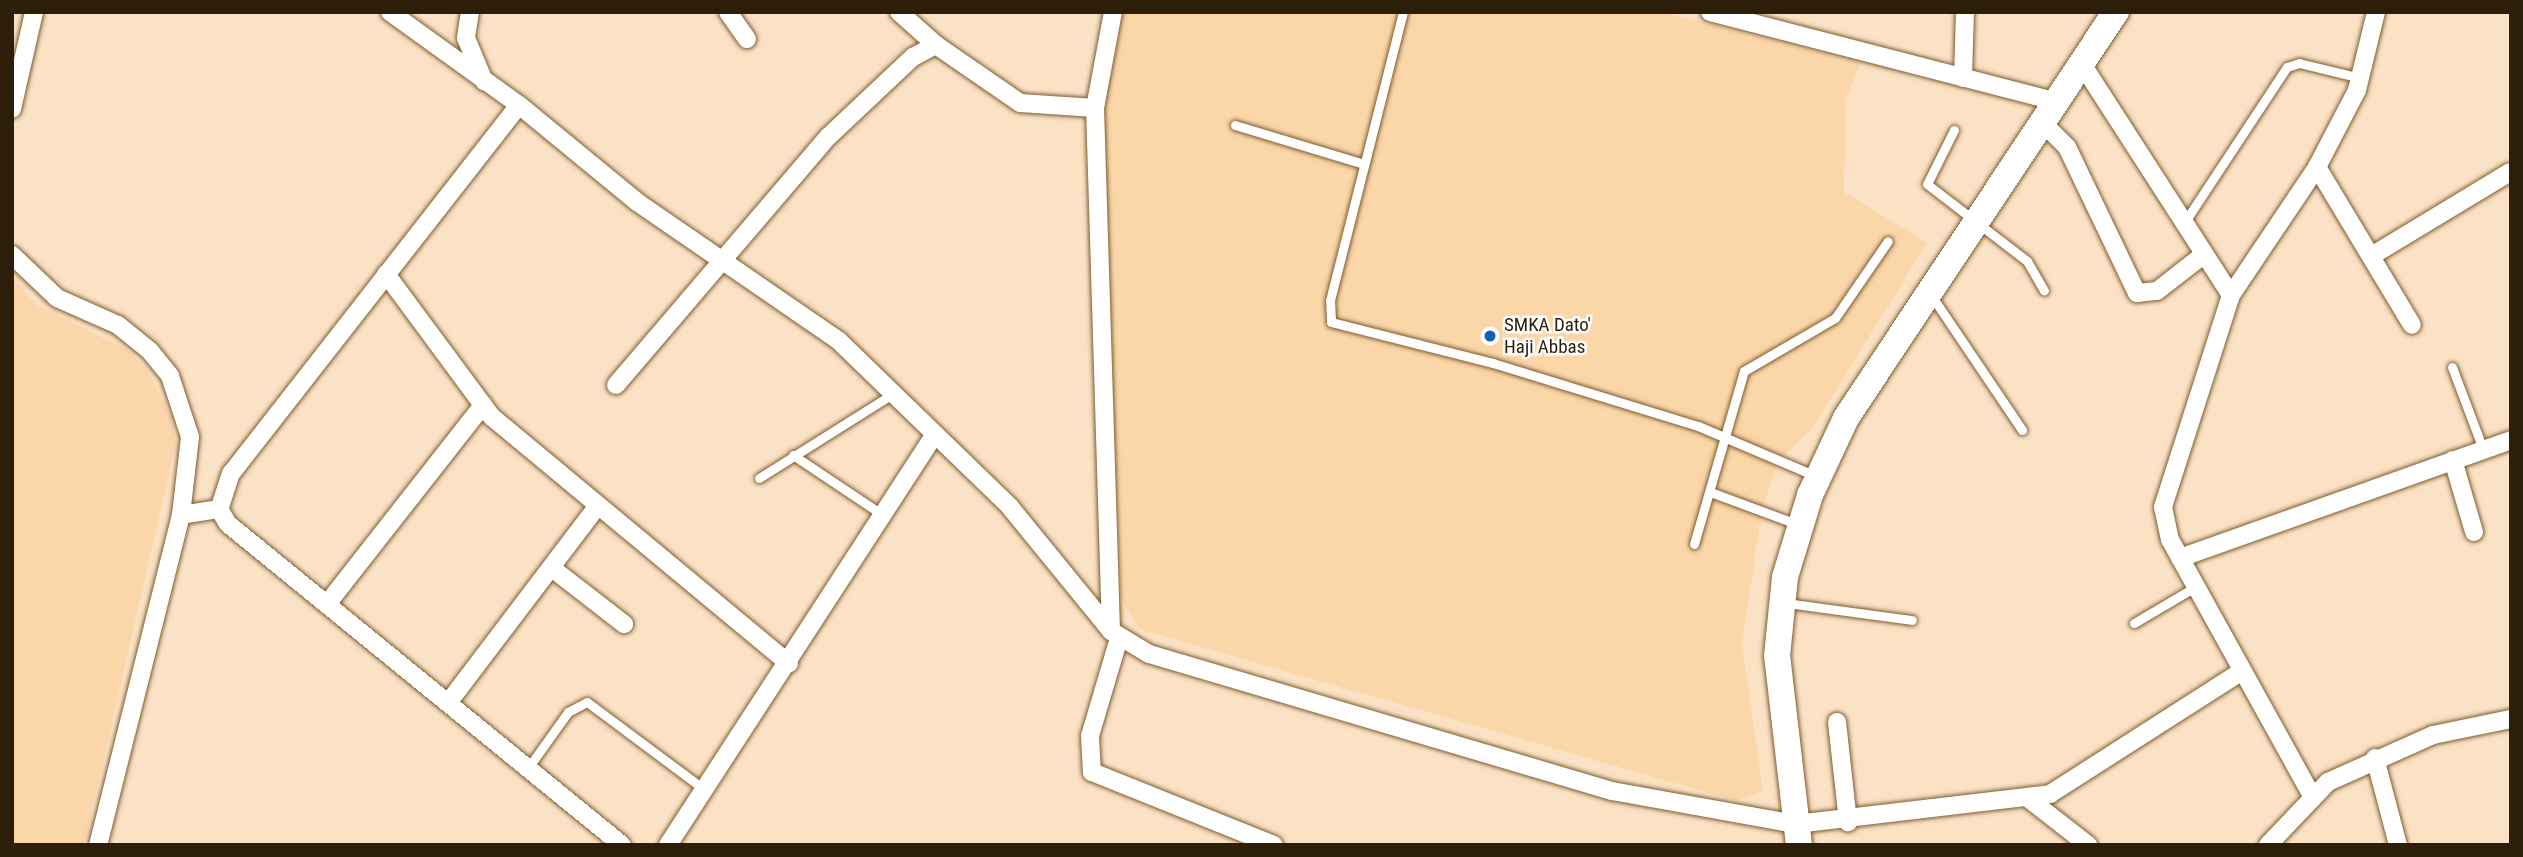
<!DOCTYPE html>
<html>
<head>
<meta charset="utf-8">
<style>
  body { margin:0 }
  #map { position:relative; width:2523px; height:857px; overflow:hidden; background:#fbe2c5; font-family:"Roboto Condensed",sans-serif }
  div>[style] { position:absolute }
  .built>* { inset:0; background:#fbd6a9 }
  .roads { filter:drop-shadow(0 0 2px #7f5b2c) drop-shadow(0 0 2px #7f5b2c) }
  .lane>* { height:9px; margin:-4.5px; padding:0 4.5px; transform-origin:4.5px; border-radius:4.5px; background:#fff }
  .street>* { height:18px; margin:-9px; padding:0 9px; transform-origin:9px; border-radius:9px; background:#fff }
  .secondary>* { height:26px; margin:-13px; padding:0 13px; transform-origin:13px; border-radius:13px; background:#fff }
  .dots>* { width:19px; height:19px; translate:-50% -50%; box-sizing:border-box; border:4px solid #fff; border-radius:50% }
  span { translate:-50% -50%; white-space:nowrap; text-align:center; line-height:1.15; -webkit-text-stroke:5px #fff; paint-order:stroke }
  .poi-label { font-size:19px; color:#2d1e0a }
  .left { translate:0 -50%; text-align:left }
  .frame { position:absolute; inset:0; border:14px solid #2d1e0a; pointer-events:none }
</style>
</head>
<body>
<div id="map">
  <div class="built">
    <i style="clip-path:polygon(1122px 12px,1662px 12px,1860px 63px,1846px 100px,1844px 192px,1927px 243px,1812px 429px,1778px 461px,1762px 510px,1742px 644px,1763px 791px,1737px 801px,1139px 629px,1121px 598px,1101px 95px)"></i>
    <i style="clip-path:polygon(12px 278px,37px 305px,126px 349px,147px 370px,171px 416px,176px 443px,84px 845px,12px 845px)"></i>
  </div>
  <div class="roads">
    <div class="lane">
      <i style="left:1403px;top:12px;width:297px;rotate:104.2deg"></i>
      <i style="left:1330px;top:300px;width:22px;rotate:87deg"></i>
      <i style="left:1331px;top:322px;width:167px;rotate:14.2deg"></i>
      <i style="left:1493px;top:363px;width:214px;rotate:17.1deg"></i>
      <i style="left:1698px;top:426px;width:128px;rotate:23deg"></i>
      <i style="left:1235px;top:125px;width:135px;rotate:16.8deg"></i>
      <i style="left:1954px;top:130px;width:60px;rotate:116.6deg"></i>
      <i style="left:1927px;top:184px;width:126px;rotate:37.6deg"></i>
      <i style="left:2027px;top:261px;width:34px;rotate:60deg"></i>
      <i style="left:2184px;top:223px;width:187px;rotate:-56.6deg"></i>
      <i style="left:2287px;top:67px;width:13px;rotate:-18deg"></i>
      <i style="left:2299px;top:63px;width:64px;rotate:13.6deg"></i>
      <i style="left:1931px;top:295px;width:163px;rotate:56deg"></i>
      <i style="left:2452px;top:367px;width:88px;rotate:69.3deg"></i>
      <i style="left:793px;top:455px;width:108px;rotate:33.7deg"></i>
      <i style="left:759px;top:478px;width:160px;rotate:-32.2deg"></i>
      <i style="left:1713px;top:493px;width:90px;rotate:20.3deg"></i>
      <i style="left:1694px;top:544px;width:180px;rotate:-73.9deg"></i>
      <i style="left:1744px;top:371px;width:105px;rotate:-30.2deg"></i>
      <i style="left:1835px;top:318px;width:93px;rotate:-55.5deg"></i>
      <i style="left:1786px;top:603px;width:127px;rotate:7.7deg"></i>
      <i style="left:2134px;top:623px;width:71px;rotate:-30.5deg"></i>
      <i style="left:528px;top:768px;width:69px;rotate:-54.5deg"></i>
      <i style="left:568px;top:712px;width:21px;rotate:-28deg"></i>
      <i style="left:587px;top:702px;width:147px;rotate:36.7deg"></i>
    </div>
    <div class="street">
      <i style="left:390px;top:12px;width:159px;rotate:35.8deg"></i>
      <i style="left:519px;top:105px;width:153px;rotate:39.4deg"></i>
      <i style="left:637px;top:202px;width:245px;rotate:34.5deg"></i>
      <i style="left:839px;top:341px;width:238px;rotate:44.1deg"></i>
      <i style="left:1010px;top:507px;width:160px;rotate:50.8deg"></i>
      <i style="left:1111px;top:631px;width:44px;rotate:31.2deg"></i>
      <i style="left:1149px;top:654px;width:483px;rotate:16.5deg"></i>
      <i style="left:1612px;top:791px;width:187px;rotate:10.2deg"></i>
      <i style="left:1796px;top:824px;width:256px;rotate:-6.7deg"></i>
      <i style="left:2050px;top:794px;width:227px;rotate:-32.6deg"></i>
      <i style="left:470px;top:12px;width:26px;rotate:99deg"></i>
      <i style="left:466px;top:38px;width:47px;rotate:67.3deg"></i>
      <i style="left:728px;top:12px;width:33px;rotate:55deg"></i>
      <i style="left:899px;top:12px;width:50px;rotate:41.7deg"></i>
      <i style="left:1710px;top:12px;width:358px;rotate:14.5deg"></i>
      <i style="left:2082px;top:64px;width:275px;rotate:57.2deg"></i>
      <i style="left:1963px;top:78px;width:66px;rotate:-88.3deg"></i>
      <i style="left:519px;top:105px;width:467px;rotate:128deg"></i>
      <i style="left:231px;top:473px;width:38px;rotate:108deg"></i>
      <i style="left:219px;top:509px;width:17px;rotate:59deg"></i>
      <i style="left:228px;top:524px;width:508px;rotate:39.17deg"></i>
      <i style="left:12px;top:109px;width:99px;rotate:-77.2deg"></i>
      <i style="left:2043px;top:123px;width:34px;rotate:45deg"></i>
      <i style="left:2067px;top:147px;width:162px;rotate:64.4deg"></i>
      <i style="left:2137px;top:293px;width:20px;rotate:-6deg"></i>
      <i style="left:2157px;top:291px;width:58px;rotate:-38deg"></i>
      <i style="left:2317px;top:167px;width:184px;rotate:59deg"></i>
      <i style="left:12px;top:255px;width:62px;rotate:43.7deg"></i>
      <i style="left:57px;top:298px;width:67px;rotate:23.9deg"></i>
      <i style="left:118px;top:325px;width:41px;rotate:39.1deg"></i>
      <i style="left:150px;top:351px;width:32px;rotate:51deg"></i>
      <i style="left:170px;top:376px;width:64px;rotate:71.8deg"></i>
      <i style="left:190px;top:437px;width:79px;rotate:96.6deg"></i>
      <i style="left:181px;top:515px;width:340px;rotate:104.1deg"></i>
      <i style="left:2373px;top:255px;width:160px;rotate:-31.2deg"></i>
      <i style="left:386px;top:274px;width:178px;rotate:53.5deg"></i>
      <i style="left:492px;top:417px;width:386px;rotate:39.7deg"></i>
      <i style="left:616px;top:385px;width:326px;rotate:-49.5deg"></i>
      <i style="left:828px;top:137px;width:117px;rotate:-43.3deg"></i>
      <i style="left:913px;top:57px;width:26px;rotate:-28deg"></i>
      <i style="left:936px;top:45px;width:102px;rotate:34.6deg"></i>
      <i style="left:1020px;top:103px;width:75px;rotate:3.8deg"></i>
      <i style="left:2453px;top:460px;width:75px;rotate:73.7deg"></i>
      <i style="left:181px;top:515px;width:38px;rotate:-9deg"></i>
      <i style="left:2180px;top:558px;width:351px;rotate:-19.6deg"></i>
      <i style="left:553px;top:569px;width:90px;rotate:37.8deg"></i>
      <i style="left:327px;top:604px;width:253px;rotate:-51.9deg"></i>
      <i style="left:1111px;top:631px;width:523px;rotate:-91.75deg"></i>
      <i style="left:1095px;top:108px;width:98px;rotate:-79.4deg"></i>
      <i style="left:1119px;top:638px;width:102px;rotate:106.5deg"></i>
      <i style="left:1090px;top:736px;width:36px;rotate:87deg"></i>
      <i style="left:1092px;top:772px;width:196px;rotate:21.9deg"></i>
      <i style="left:448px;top:703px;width:246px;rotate:-52.8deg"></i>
      <i style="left:1837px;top:722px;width:101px;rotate:83.7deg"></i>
      <i style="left:2375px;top:758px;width:90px;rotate:75.2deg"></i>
      <i style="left:2311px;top:794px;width:291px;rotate:-119deg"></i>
      <i style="left:2170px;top:540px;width:34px;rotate:-102deg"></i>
      <i style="left:2163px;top:507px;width:223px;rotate:-72.2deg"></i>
      <i style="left:2231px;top:295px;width:154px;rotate:-56.1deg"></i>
      <i style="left:2317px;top:167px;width:87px;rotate:-62.5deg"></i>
      <i style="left:2357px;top:90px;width:80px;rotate:-76.3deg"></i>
      <i style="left:2029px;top:799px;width:75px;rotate:37.9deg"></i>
      <i style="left:668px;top:845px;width:490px;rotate:-57deg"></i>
      <i style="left:2268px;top:845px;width:87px;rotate:-46.4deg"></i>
      <i style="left:2328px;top:782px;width:115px;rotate:-24.1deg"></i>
      <i style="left:2433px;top:735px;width:80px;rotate:-11.6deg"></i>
    </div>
    <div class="secondary">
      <i style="left:1799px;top:845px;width:190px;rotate:-96.6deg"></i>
      <i style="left:1777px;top:656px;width:79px;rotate:-84.2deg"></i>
      <i style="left:1785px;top:577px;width:86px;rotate:-73deg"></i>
      <i style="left:1810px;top:495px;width:85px;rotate:-64.9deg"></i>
      <i style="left:1846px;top:418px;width:488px;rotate:-56.4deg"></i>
    </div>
  </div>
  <div class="dots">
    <i style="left:1490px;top:336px;background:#0e64b2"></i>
  </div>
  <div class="poi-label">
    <span class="left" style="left:1504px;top:336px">SMKA Dato'<br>Haji Abbas</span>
  </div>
  <div class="frame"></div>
</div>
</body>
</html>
